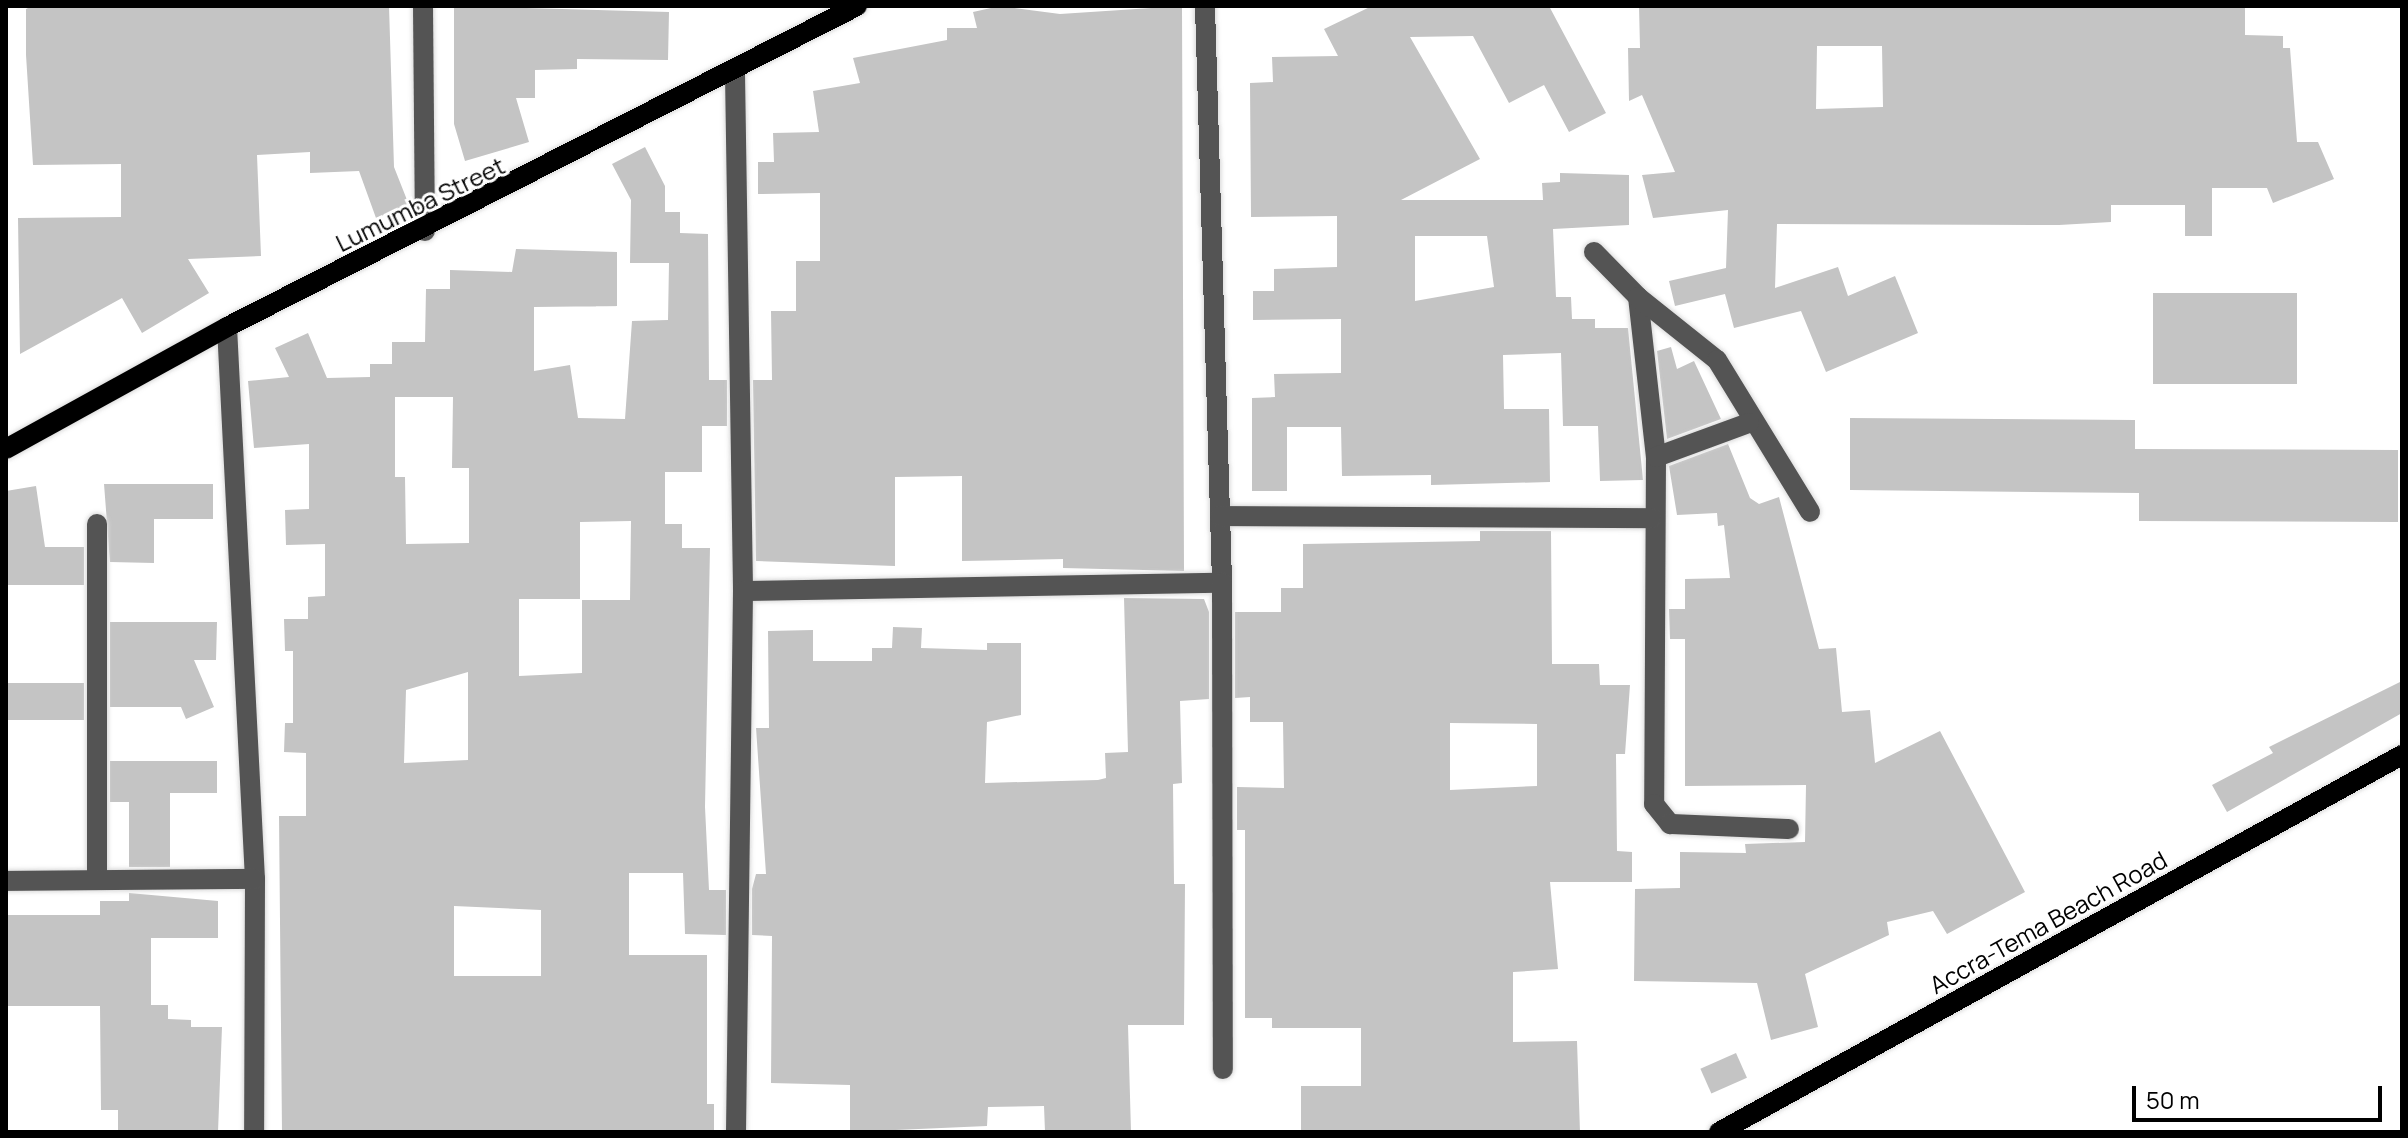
<!DOCTYPE html>
<html>
<head>
<meta charset="utf-8">
<style>
  body { margin:0 }
  #map { position:relative; width:2408px; height:1138px; overflow:hidden; background:#fff; font-family:Manrope,sans-serif }
  div>[style] { position:absolute }
  .building>* { inset:0; background:#c4c4c4; transform-origin:0 0 }
  .roads { filter:drop-shadow(0 0 2px #dbdbdb) drop-shadow(0 0 2px #dbdbdb) }
  .minor>* { height:20px; margin:-10px; padding:0 10px; transform-origin:10px; border-radius:10px; background:#545454 }
  .major>* { height:20px; margin:-10px; padding:0 10px; transform-origin:10px; border-radius:10px; background:#000 }
  span { translate:-50% -50%; white-space:nowrap; text-align:center; line-height:1.15; -webkit-text-stroke:6px #fff; paint-order:stroke }
  .street-label { font-size:24px; color:#000 }
  .frame { position:absolute; inset:0; border:8px solid #000; pointer-events:none }
  .scale { position:absolute; left:2132px; top:1086px; width:250px; height:36px; box-sizing:border-box; border:4px solid #000; border-top:0; padding-left:10px; font-size:24px; line-height:28px; white-space:nowrap; color:#000; -webkit-text-stroke:6px #fff; paint-order:stroke }
</style>
</head>
<body>
<div id="map">
  <div class="building">
    <i style="clip-path:polygon(32px 6px,389px 6px,394px 167px,409px 205px,376px 218px,359px 171px,310px 173px,310px 152px,257px 155px,261px 256px,188px 259px,209px 293px,142px 333px,122px 298px,20px 354px,18px 218px,121px 217px,121px 164px,33px 165px,26px 55px,26px 9px)"></i>
    <i style="clip-path:polygon(454px 6px,669px 12px,668px 60px,577px 59px,577px 69px,535px 70px,535px 98px,516px 98px,529px 142px,465px 161px,454px 124px)"></i>
    <i style="clip-path:polygon(1000px 6px,1060px 14px,1182px 6px,1184px 571px,1063px 568px,1063px 559px,962px 561px,962px 476px,895px 477px,895px 566px,756px 561px,753px 380px,772px 380px,771px 311px,796px 311px,796px 261px,820px 261px,820px 193px,758px 194px,758px 162px,774px 162px,773px 133px,819px 132px,813px 91px,860px 83px,853px 58px,947px 40px,947px 28px,977px 28px,973px 12px)"></i>
    <i style="clip-path:polygon(evenodd,1372px 6px,1549px 6px,1606px 113px,1569px 132px,1544px 85px,1509px 103px,1473px 36px,1410px 37px,1480px 159px,1401px 200px,1543px 200px,1542px 183px,1560px 182px,1560px 173px,1629px 175px,1629px 225px,1553px 229px,1556px 297px,1571px 297px,1572px 319px,1595px 319px,1595px 328px,1628px 328px,1643px 480px,1600px 481px,1598px 426px,1563px 426px,1561px 353px,1503px 355px,1504px 409px,1549px 409px,1550px 482px,1431px 485px,1431px 475px,1342px 476px,1341px 427px,1287px 427px,1287px 491px,1252px 491px,1252px 398px,1275px 397px,1274px 374px,1341px 373px,1341px 319px,1253px 320px,1253px 291px,1274px 291px,1274px 269px,1337px 267px,1337px 216px,1251px 217px,1250px 83px,1273px 82px,1272px 57px,1338px 56px,1324px 29px,1372px 6px,1415px 236px,1487px 236px,1494px 287px,1415px 301px,1415px 236px)"></i>
    <i style="clip-path:polygon(evenodd,1639px 6px,2245px 6px,2245px 35px,2283px 36px,2283px 48px,2290px 48px,2297px 142px,2318px 142px,2334px 179px,2273px 203px,2267px 188px,2212px 188px,2212px 236px,2185px 236px,2185px 205px,2111px 205px,2111px 222px,2059px 225px,1777px 224px,1775px 288px,1838px 267px,1848px 296px,1895px 276px,1918px 333px,1826px 372px,1801px 311px,1734px 328px,1725px 294px,1675px 306px,1669px 281px,1726px 268px,1728px 210px,1653px 218px,1642px 175px,1675px 172px,1642px 95px,1629px 101px,1628px 48px,1640px 48px,1639px 6px,1817px 46px,1882px 46px,1883px 107px,1816px 109px,1817px 46px)"></i>
    <i style="clip-path:polygon(evenodd,645px 147px,665px 186px,665px 212px,680px 212px,680px 233px,708px 234px,709px 380px,727px 380px,727px 426px,702px 426px,702px 472px,665px 472px,665px 524px,682px 524px,682px 548px,710px 548px,705px 807px,709px 890px,726px 890px,726px 935px,685px 934px,683px 873px,629px 873px,629px 955px,707px 955px,707px 1104px,714px 1104px,714px 1132px,282px 1132px,279px 816px,306px 816px,306px 753px,284px 752px,285px 723px,293px 723px,293px 651px,285px 651px,284px 619px,308px 619px,308px 597px,325px 596px,325px 544px,286px 545px,285px 510px,309px 509px,309px 444px,254px 448px,248px 381px,289px 377px,275px 348px,308px 333px,327px 378px,370px 377px,370px 364px,392px 364px,392px 342px,425px 342px,426px 289px,450px 289px,450px 270px,512px 272px,516px 249px,617px 252px,617px 306px,534px 307px,534px 371px,570px 365px,578px 418px,625px 419px,632px 321px,668px 320px,669px 263px,630px 263px,631px 200px,612px 164px,645px 147px,395px 397px,453px 397px,452px 468px,469px 468px,469px 543px,406px 544px,405px 477px,395px 477px,395px 397px,645px 147px,631px 521px,630px 600px,582px 600px,582px 673px,519px 676px,519px 599px,580px 599px,580px 522px,631px 521px,645px 147px,468px 672px,468px 760px,404px 763px,406px 690px,468px 672px,645px 147px,454px 906px,541px 910px,541px 976px,454px 976px,454px 906px)"></i>
    <i style="left:2153px;top:293px;width:144px;height:91px"></i>
    <i style="clip-path:polygon(1671px 347px,1677px 369px,1694px 361px,1721px 419px,1667px 439px,1657px 351px)"></i>
    <i style="clip-path:polygon(1850px 418px,2135px 420px,2135px 449px,2398px 450px,2398px 522px,2139px 521px,2139px 493px,1850px 490px)"></i>
    <i style="clip-path:polygon(1728px 444px,1750px 498px,1759px 504px,1779px 497px,1819px 649px,1836px 648px,1842px 712px,1870px 710px,1875px 763px,1940px 731px,2025px 892px,1947px 934px,1933px 911px,1887px 922px,1889px 935px,1805px 974px,1818px 1027px,1771px 1040px,1757px 983px,1634px 981px,1635px 889px,1680px 888px,1680px 852px,1746px 853px,1745px 844px,1805px 842px,1806px 785px,1685px 786px,1685px 639px,1670px 639px,1669px 609px,1685px 609px,1685px 579px,1730px 578px,1724px 525px,1718px 526px,1717px 513px,1677px 515px,1669px 466px)"></i>
    <i style="clip-path:polygon(104px 484px,213px 484px,213px 519px,154px 519px,154px 563px,110px 562px)"></i>
    <i style="clip-path:polygon(36px 486px,45px 547px,84px 547px,84px 585px,6px 585px,6px 491px)"></i>
    <i style="clip-path:polygon(evenodd,1480px 531px,1551px 531px,1552px 664px,1599px 664px,1600px 685px,1630px 685px,1625px 754px,1616px 754px,1617px 851px,1632px 852px,1632px 882px,1550px 882px,1558px 969px,1513px 972px,1513px 1042px,1577px 1041px,1580px 1132px,1301px 1132px,1301px 1086px,1361px 1086px,1361px 1028px,1272px 1028px,1272px 1018px,1245px 1018px,1245px 830px,1237px 830px,1237px 787px,1284px 788px,1283px 722px,1250px 722px,1250px 697px,1235px 698px,1235px 612px,1281px 612px,1281px 588px,1303px 588px,1303px 544px,1480px 541px,1480px 531px,1450px 723px,1537px 724px,1537px 786px,1450px 790px,1450px 723px)"></i>
    <i style="clip-path:polygon(1124px 598px,1204px 599px,1209px 612px,1209px 699px,1180px 701px,1182px 783px,1173px 784px,1174px 884px,1185px 884px,1184px 1025px,1128px 1025px,1131px 1132px,1045px 1132px,1044px 1106px,988px 1107px,987px 1126px,850px 1132px,850px 1085px,771px 1083px,772px 936px,752px 935px,752px 889px,756px 874px,766px 874px,756px 728px,769px 728px,768px 631px,813px 630px,813px 661px,872px 661px,872px 648px,892px 648px,893px 627px,922px 628px,921px 648px,987px 650px,987px 643px,1021px 643px,1021px 715px,987px 722px,985px 783px,1098px 780px,1106px 778px,1105px 753px,1128px 752px)"></i>
    <i style="clip-path:polygon(110px 622px,217px 622px,216px 660px,194px 660px,214px 707px,186px 719px,181px 707px,110px 707px)"></i>
    <i style="clip-path:polygon(2402px 681px,2402px 713px,2227px 812px,2212px 785px,2273px 753px,2269px 747px)"></i>
    <i style="left:6px;top:683px;width:78px;height:37px"></i>
    <i style="clip-path:polygon(110px 761px,217px 761px,217px 793px,170px 793px,170px 867px,129px 867px,129px 802px,110px 802px)"></i>
    <i style="clip-path:polygon(129px 893px,218px 901px,218px 938px,151px 938px,151px 1005px,168px 1005px,168px 1019px,191px 1020px,191px 1027px,222px 1027px,218px 1132px,118px 1132px,118px 1110px,101px 1110px,100px 1006px,6px 1006px,6px 915px,100px 915px,100px 901px,129px 901px)"></i>
    <i style="left:1736px;top:1053px;width:27px;height:39px;rotate:66deg"></i>
  </div>
  <div class="roads">
    <div class="minor">
      <i style="left:423px;top:6px;width:225px;rotate:89.5deg"></i>
      <i style="left:1205px;top:6px;width:577px;rotate:88.31deg"></i>
      <i style="left:735px;top:74px;width:517px;rotate:89.11deg"></i>
      <i style="left:743px;top:591px;width:541px;rotate:90.74deg"></i>
      <i style="left:1594px;top:252px;width:63px;rotate:45.6deg"></i>
      <i style="left:1638px;top:297px;width:161px;rotate:83.6deg"></i>
      <i style="left:1656px;top:457px;width:347px;rotate:90.3deg"></i>
      <i style="left:1654px;top:804px;width:26px;rotate:51deg"></i>
      <i style="left:1670px;top:824px;width:119px;rotate:2.4deg"></i>
      <i style="left:1638px;top:297px;width:101px;rotate:38.6deg"></i>
      <i style="left:1717px;top:360px;width:178px;rotate:58.5deg"></i>
      <i style="left:227px;top:327px;width:553px;rotate:87.1deg"></i>
      <i style="left:255px;top:879px;width:253px;rotate:90.2deg"></i>
      <i style="left:1656px;top:457px;width:99px;rotate:-20.1deg"></i>
      <i style="left:1220px;top:516px;width:431px;rotate:0.3deg"></i>
      <i style="left:97px;top:524px;width:356px;rotate:90deg"></i>
      <i style="left:743px;top:591px;width:479px;rotate:-1deg"></i>
      <i style="left:1222px;top:583px;width:486px;rotate:89.9deg"></i>
      <i style="left:6px;top:881px;width:249px;rotate:-0.5deg"></i>
    </div>
    <div class="major">
      <i style="left:6px;top:449px;width:252px;rotate:-28.9deg"></i>
      <i style="left:227px;top:327px;width:707px;rotate:-27deg"></i>
      <i style="left:1719px;top:1132px;width:780px;rotate:-28.9deg"></i>
    </div>
  </div>
  <div class="street-label">
    <span style="left:420px;top:204px;rotate:-26deg">Lumumba Street</span>
    <span style="left:2048px;top:922px;rotate:-29deg">Accra-Tema Beach Road</span>
  </div>
  <div class="frame"></div>
  <div class="scale">50 m</div>
</div>
</body>
</html>
